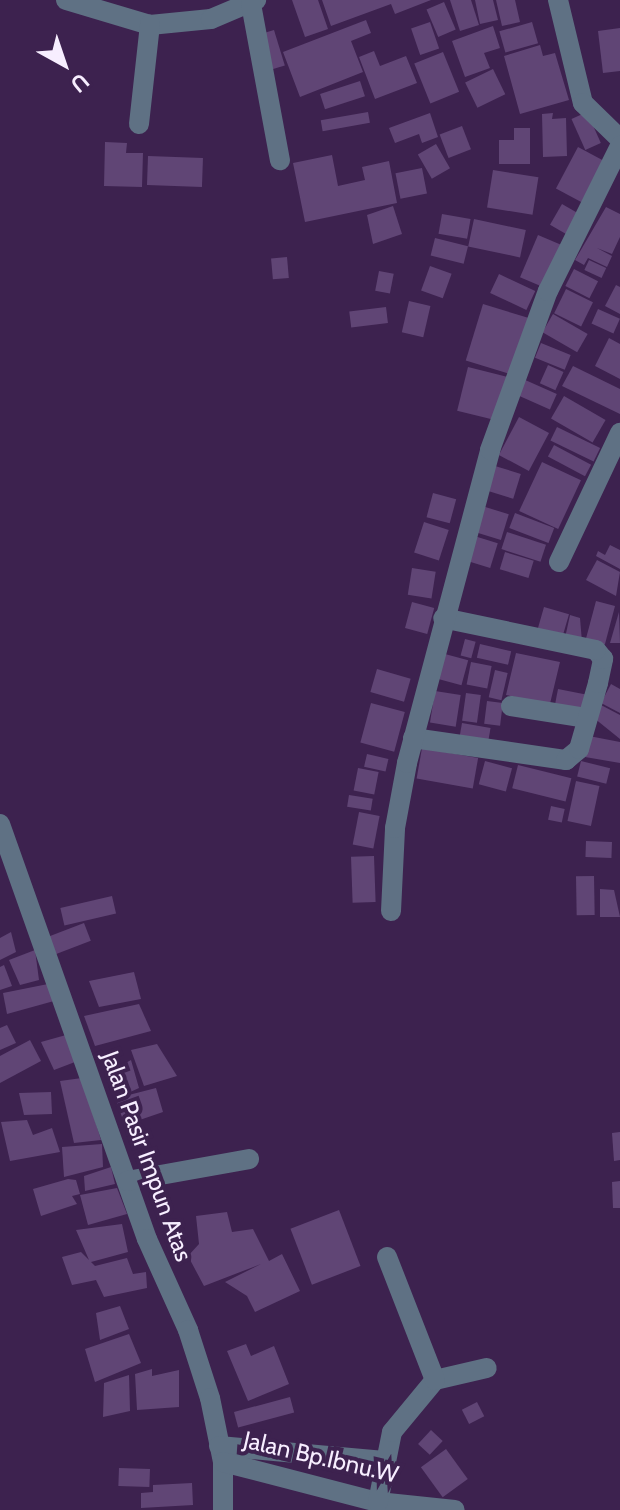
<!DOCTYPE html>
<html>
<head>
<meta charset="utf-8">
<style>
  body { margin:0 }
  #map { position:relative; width:620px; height:1510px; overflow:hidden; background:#3d224f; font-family:Cabin,sans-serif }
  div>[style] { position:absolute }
  .building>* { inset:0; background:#604575; transform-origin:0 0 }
  .minor>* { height:20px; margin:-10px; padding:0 10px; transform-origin:10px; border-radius:10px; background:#5f7184 }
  span { translate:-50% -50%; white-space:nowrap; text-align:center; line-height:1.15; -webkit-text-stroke:8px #3d224f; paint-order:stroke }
  .street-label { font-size:24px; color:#f7eeff }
  .north { position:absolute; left:24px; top:24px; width:80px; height:80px; -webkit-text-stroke:6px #3d224f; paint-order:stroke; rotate:140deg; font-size:22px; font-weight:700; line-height:32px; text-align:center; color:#f7eeff }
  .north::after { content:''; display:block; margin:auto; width:28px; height:36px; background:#f7eeff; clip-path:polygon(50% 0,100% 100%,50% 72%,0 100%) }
</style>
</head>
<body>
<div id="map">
  <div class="building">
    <i style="clip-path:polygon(292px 0,318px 0,328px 29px,305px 37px)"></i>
    <i style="clip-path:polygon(322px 0,431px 0,395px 14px,391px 4px,331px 26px)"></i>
    <i style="clip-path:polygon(450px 0,471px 0,479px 25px,460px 31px)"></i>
    <i style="clip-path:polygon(475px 0,493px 0,498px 20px,480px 24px)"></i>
    <i style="clip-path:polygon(496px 0,515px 0,520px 22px,502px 26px)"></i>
    <i style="left:444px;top:2px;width:30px;height:19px;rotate:67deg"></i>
    <i style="clip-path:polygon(366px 20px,371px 33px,351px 41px,363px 72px,300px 97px,283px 52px)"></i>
    <i style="left:430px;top:22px;width:28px;height:20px;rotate:71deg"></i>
    <i style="left:532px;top:22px;width:22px;height:34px;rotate:74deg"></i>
    <i style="clip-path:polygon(493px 26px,500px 48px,484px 53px,490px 68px,465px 77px,452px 41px)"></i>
    <i style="clip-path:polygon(620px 28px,620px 71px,603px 73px,598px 31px)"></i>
    <i style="left:274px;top:30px;width:37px;height:14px;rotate:73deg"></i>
    <i style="clip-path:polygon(540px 45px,543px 56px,555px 53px,569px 100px,520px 114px,504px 56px)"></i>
    <i style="clip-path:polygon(374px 51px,380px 66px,406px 56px,417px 83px,375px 99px,359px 57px)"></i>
    <i style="left:443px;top:52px;width:43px;height:31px;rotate:68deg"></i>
    <i style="left:493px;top:69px;width:28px;height:31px;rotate:64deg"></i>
    <i style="left:360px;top:81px;width:16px;height:42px;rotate:72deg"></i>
    <i style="left:368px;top:112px;width:11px;height:48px;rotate:80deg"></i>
    <i style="left:587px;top:112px;width:34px;height:17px;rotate:66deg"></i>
    <i style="clip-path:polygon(430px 113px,438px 137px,422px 143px,419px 134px,395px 143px,389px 128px)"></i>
    <i style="clip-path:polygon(553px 113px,552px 119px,566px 118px,567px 156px,543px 157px,542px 114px)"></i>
    <i style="left:462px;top:126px;width:25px;height:24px;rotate:69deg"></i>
    <i style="clip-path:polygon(514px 128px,530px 128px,530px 164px,499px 164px,499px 140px,514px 140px)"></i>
    <i style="clip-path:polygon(105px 142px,127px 143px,126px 153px,143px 153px,142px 187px,104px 186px)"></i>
    <i style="left:436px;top:144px;width:28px;height:21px;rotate:60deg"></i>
    <i style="left:578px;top:147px;width:36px;height:47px;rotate:28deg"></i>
    <i style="clip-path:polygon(332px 155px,338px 186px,365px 180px,362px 167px,389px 161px,397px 203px,305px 222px,293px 163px)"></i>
    <i style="left:148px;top:156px;width:55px;height:29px;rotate:2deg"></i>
    <i style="left:422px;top:168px;width:26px;height:27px;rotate:79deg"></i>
    <i style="left:493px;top:170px;width:46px;height:38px;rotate:9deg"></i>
    <i style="left:562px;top:204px;width:22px;height:24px;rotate:30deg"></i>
    <i style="clip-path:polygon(393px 206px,402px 234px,373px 244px,367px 215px)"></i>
    <i style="clip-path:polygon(606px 207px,620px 214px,620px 237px,612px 254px,597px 248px,612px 256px,607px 267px,588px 258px,584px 265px,575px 260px)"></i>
    <i style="left:442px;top:214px;width:29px;height:20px;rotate:10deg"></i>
    <i style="left:474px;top:219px;width:53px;height:28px;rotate:12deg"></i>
    <i style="left:538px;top:235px;width:25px;height:46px;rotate:23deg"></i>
    <i style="left:435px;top:238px;width:34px;height:18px;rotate:14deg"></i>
    <i style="left:287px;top:257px;width:21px;height:16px;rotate:85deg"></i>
    <i style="left:589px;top:260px;width:19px;height:11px;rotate:25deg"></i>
    <i style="left:430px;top:266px;width:23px;height:26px;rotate:20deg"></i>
    <i style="left:574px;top:269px;width:27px;height:19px;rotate:27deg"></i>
    <i style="left:379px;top:271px;width:15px;height:20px;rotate:11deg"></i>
    <i style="left:499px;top:274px;width:40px;height:21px;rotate:25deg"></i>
    <i style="clip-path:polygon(616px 285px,620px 287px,620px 314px,605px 306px)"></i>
    <i style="left:566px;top:289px;width:30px;height:27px;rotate:26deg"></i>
    <i style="left:409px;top:301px;width:22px;height:32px;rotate:13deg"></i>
    <i style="left:483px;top:304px;width:47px;height:59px;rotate:17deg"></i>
    <i style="left:386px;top:307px;width:16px;height:37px;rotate:83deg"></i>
    <i style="left:598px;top:309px;width:24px;height:16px;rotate:24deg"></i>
    <i style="left:553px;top:314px;width:40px;height:21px;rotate:30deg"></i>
    <i style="clip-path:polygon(609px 338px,620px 344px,620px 379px,595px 366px)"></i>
    <i style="left:541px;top:343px;width:32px;height:16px;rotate:22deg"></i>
    <i style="left:548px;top:365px;width:17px;height:20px;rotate:24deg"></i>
    <i style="clip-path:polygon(573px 366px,620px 389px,620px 414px,562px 386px)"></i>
    <i style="left:468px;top:367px;width:40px;height:45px;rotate:14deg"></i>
    <i style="left:523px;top:379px;width:37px;height:17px;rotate:24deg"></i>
    <i style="left:564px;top:396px;width:48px;height:26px;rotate:30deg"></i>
    <i style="left:519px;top:417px;width:34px;height:43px;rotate:28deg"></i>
    <i style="left:557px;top:427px;width:48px;height:15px;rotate:26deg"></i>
    <i style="left:554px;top:445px;width:42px;height:13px;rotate:28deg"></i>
    <i style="left:542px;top:462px;width:43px;height:54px;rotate:25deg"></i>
    <i style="left:495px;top:466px;width:27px;height:26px;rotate:17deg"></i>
    <i style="left:433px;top:493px;width:24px;height:25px;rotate:15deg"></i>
    <i style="left:482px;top:506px;width:28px;height:27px;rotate:17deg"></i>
    <i style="left:515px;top:513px;width:42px;height:16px;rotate:21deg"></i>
    <i style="left:424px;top:522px;width:26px;height:32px;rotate:18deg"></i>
    <i style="left:507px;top:532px;width:41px;height:18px;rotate:18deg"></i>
    <i style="left:471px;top:535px;width:28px;height:26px;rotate:17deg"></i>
    <i style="clip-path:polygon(610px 545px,620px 550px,620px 569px,596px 556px,598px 551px,605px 555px)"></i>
    <i style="left:505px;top:552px;width:30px;height:18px;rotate:17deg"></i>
    <i style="clip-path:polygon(597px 560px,620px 572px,616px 596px,586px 580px)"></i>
    <i style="left:412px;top:568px;width:24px;height:27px;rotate:9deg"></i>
    <i style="clip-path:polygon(596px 601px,615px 606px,605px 644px,584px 646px)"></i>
    <i style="left:412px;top:602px;width:23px;height:27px;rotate:15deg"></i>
    <i style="left:544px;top:607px;width:26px;height:27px;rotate:16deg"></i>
    <i style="clip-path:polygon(619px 612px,620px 643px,610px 643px)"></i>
    <i style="clip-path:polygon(570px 615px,580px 618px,582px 642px,565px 638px)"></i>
    <i style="left:465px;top:639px;width:11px;height:17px;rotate:15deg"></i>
    <i style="left:480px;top:644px;width:32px;height:14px;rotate:13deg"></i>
    <i style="clip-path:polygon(516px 653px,560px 662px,548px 712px,539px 702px,506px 695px)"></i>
    <i style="left:445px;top:654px;width:24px;height:26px;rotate:15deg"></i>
    <i style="left:471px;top:662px;width:21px;height:23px;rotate:11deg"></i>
    <i style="left:377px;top:669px;width:35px;height:24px;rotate:16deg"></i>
    <i style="left:495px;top:670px;width:13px;height:28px;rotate:13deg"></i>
    <i style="clip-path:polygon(611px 684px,620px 689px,620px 713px,601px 703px)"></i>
    <i style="left:558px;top:689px;width:31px;height:19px;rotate:11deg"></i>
    <i style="left:435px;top:691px;width:26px;height:32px;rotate:9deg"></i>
    <i style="left:466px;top:693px;width:15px;height:28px;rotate:8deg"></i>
    <i style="left:487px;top:701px;width:16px;height:23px;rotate:7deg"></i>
    <i style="left:371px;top:703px;width:35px;height:41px;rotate:15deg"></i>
    <i style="clip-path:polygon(601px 705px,620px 715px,620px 739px,594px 718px)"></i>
    <i style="left:462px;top:723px;width:29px;height:20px;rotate:10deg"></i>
    <i style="clip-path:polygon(589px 736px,620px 742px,620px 763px,585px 757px)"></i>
    <i style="left:422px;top:748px;width:57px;height:31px;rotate:10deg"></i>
    <i style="left:367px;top:754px;width:22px;height:13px;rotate:13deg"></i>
    <i style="left:485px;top:761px;width:28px;height:24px;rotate:15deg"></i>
    <i style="left:581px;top:761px;width:30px;height:16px;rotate:14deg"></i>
    <i style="left:518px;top:765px;width:55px;height:24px;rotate:14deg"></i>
    <i style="left:358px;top:768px;width:21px;height:23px;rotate:11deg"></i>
    <i style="left:576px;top:781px;width:24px;height:41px;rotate:12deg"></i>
    <i style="left:349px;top:795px;width:24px;height:12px;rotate:9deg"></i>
    <i style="left:551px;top:806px;width:14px;height:14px;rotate:12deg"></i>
    <i style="left:359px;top:812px;width:21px;height:33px;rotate:11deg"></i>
    <i style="left:586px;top:841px;width:26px;height:16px;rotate:2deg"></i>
    <i style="left:374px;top:856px;width:46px;height:23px;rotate:88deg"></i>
    <i style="left:594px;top:876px;width:39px;height:18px;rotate:89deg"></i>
    <i style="clip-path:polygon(600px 889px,614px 890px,620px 917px,600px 917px)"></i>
    <i style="left:112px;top:896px;width:18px;height:53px;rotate:77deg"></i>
    <i style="left:84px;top:923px;width:19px;height:44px;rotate:69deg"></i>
    <i style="clip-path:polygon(11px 932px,16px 952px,0 960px,0 938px)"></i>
    <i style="clip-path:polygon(35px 950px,39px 980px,20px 985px,9px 960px)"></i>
    <i style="clip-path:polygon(4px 965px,12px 986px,0 990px,0 967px)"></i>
    <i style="clip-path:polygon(134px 972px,141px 999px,99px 1007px,89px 981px)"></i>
    <i style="clip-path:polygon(48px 984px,54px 1001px,7px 1014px,3px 993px)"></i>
    <i style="clip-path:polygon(139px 1004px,151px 1031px,95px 1046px,84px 1016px)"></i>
    <i style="clip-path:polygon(7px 1025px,16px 1043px,0 1050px,0 1028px)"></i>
    <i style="clip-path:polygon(66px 1035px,75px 1062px,54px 1070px,41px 1042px)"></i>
    <i style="clip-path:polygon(30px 1040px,41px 1061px,0 1083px,0 1056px)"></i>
    <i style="clip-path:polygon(157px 1044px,177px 1076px,144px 1086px,131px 1050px)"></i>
    <i style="clip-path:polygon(131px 1060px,139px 1088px,117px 1098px,156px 1088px,163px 1112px,125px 1125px,106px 1074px)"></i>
    <i style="clip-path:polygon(82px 1078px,101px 1140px,74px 1143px,60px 1081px)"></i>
    <i style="clip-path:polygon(51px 1092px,52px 1114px,24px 1115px,19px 1093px)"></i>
    <i style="clip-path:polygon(27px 1120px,33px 1135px,52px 1128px,60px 1152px,10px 1161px,1px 1122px)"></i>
    <i style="clip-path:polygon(620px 1132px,620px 1160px,614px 1161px,612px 1133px)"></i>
    <i style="clip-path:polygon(102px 1144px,103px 1167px,64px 1177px,62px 1147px)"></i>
    <i style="clip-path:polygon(111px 1167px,115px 1184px,85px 1191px,84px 1176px)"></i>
    <i style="clip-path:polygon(68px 1179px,76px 1180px,80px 1194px,72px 1196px,77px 1204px,41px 1216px,33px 1189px)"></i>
    <i style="clip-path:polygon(620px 1181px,620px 1208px,613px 1208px,612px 1182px)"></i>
    <i style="clip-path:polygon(117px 1188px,127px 1214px,88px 1225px,80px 1195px)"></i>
    <i style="left:339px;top:1210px;width:60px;height:52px;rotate:69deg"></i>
    <i style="clip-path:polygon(227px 1212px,232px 1232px,253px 1229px,269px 1261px,282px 1254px,300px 1291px,255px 1312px,247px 1296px,225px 1282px,261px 1264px,204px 1286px,188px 1256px,199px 1244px,196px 1216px)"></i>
    <i style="clip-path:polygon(122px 1224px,128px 1252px,91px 1262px,95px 1266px,127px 1258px,133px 1274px,146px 1272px,147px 1288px,104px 1297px,96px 1280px,72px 1285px,62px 1257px,81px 1252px,89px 1260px,76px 1230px)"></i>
    <i style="clip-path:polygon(120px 1306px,129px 1329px,100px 1340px,96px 1313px)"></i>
    <i style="clip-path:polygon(129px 1334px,141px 1363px,95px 1382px,85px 1349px)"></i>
    <i style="clip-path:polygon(246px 1344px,251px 1356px,274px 1346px,289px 1384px,248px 1401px,227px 1351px)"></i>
    <i style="clip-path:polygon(152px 1369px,152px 1376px,179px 1370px,179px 1407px,137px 1410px,135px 1374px)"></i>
    <i style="clip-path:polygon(129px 1375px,130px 1411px,103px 1417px,104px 1383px)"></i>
    <i style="left:290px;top:1397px;width:16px;height:58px;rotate:75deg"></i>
    <i style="left:477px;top:1402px;width:16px;height:17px;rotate:63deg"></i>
    <i style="left:431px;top:1430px;width:16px;height:19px;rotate:43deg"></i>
    <i style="left:446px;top:1449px;width:37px;height:31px;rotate:54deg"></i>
    <i style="left:119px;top:1468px;width:31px;height:18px;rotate:2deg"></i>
    <i style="clip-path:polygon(192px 1483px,193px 1505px,141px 1508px,141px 1493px,153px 1492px,153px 1485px)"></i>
  </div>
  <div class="minor">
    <i style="left:66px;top:0;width:88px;rotate:16.6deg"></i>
    <i style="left:150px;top:25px;width:61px;rotate:-5.6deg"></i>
    <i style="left:211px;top:19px;width:49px;rotate:-22.9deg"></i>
    <i style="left:558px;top:0;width:106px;rotate:76.4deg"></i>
    <i style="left:583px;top:103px;width:52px;rotate:44.2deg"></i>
    <i style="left:251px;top:4px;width:159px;rotate:79.5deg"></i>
    <i style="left:139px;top:124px;width:100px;rotate:-83.7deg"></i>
    <i style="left:559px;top:562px;width:143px;rotate:-64.7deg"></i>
    <i style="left:511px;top:706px;width:77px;rotate:9deg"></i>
    <i style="left:413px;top:738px;width:155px;rotate:8.2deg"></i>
    <i style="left:566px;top:760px;width:17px;rotate:-40deg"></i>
    <i style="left:579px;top:749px;width:69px;rotate:-73.9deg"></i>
    <i style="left:598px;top:683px;width:25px;rotate:-78deg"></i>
    <i style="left:603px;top:659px;width:11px;rotate:-128deg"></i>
    <i style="left:596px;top:650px;width:156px;rotate:-168.2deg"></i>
    <i style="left:0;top:824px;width:440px;rotate:70.5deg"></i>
    <i style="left:147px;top:1239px;width:100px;rotate:65.7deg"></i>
    <i style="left:188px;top:1330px;width:71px;rotate:72.1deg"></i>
    <i style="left:210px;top:1398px;width:65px;rotate:78.5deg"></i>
    <i style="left:223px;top:1462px;width:48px;rotate:90deg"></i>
    <i style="left:391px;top:911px;width:83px;rotate:-87.2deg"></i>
    <i style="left:395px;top:828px;width:66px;rotate:-79.5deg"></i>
    <i style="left:407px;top:763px;width:324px;rotate:-75.1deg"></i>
    <i style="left:490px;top:450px;width:169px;rotate:-70deg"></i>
    <i style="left:548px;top:291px;width:162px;rotate:-63.6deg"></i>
    <i style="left:127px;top:1181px;width:124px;rotate:-10.2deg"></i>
    <i style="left:435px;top:1380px;width:53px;rotate:-13deg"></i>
    <i style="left:219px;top:1446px;width:166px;rotate:5.2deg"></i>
    <i style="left:223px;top:1462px;width:160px;rotate:14.5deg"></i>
    <i style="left:378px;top:1502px;width:77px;rotate:5.9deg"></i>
    <i style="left:378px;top:1502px;width:71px;rotate:-78.7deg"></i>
    <i style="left:392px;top:1432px;width:67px;rotate:-50.4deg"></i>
    <i style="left:435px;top:1380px;width:132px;rotate:-111.3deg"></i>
  </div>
  <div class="street-label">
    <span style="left:147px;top:1156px;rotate:70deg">Jalan Pasir Impun Atas</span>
    <span style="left:321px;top:1457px;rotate:13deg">Jalan Bp.Ibnu.W</span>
  </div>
  <div class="north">U</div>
</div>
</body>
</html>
